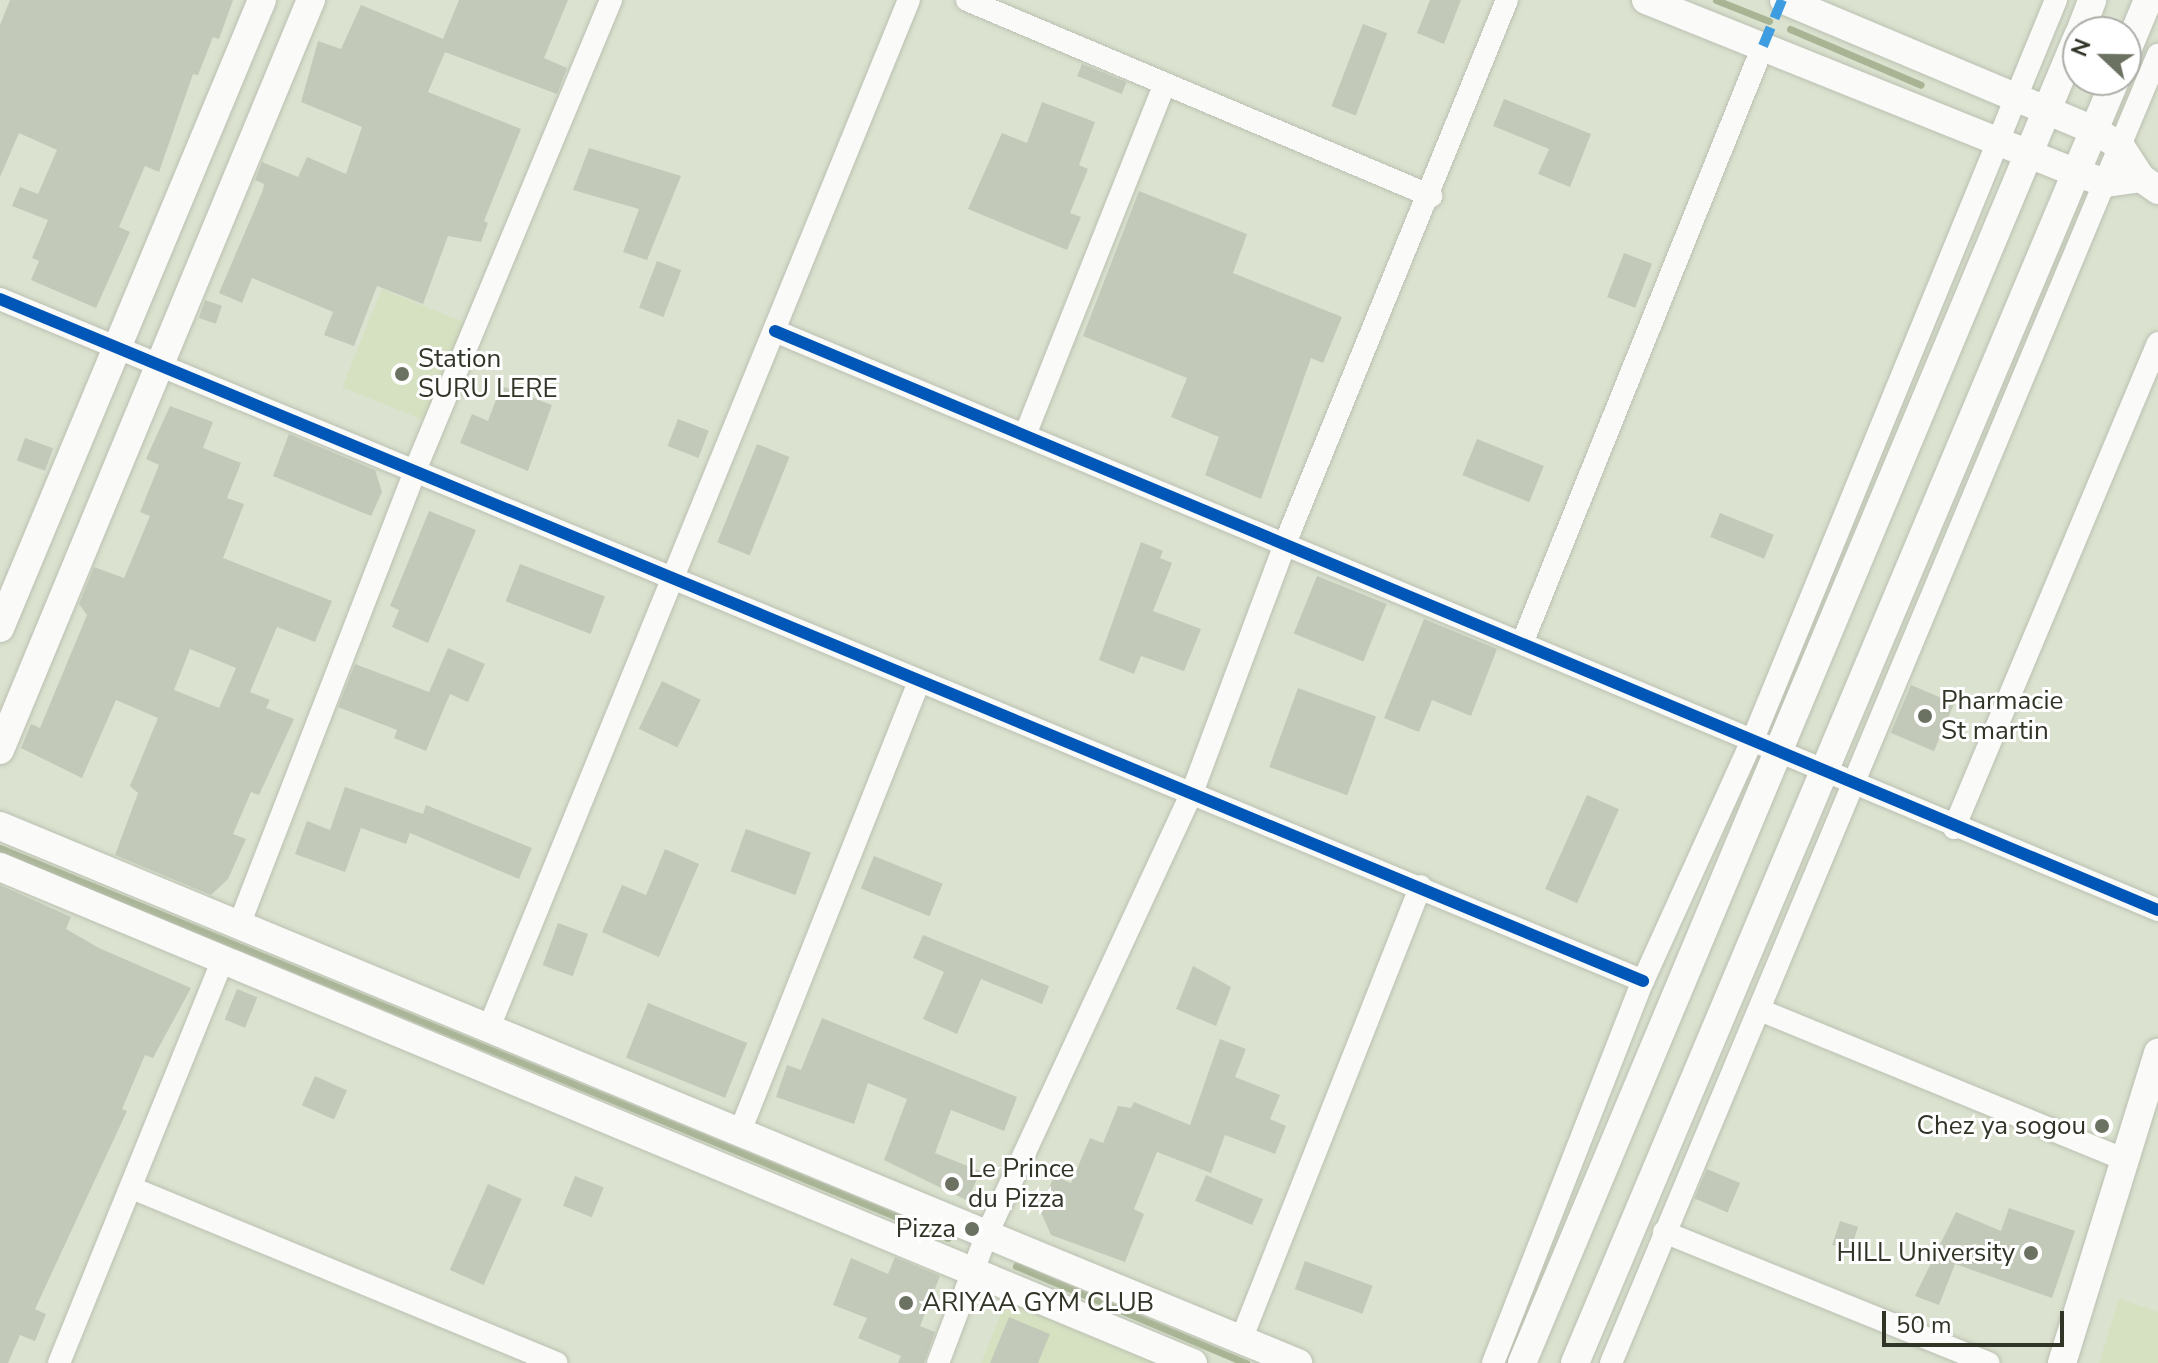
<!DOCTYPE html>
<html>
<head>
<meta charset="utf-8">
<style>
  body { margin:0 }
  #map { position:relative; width:2158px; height:1363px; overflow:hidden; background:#dbe2cf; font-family:"Nunito Sans",sans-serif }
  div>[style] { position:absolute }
  .built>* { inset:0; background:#d6e1c2; transform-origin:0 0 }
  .stream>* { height:7px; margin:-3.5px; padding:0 3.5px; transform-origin:3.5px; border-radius:3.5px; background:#a8b494 }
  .building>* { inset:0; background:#c3c9b9; transform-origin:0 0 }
  .roads { filter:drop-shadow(0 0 2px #bbc0b2) drop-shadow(0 0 2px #bbc0b2) }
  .minor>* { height:22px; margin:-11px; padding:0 11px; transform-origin:11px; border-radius:11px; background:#fafbf8 }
  .tertiary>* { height:28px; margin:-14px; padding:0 14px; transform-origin:14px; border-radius:14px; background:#fafbf8 }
  .quiet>* { height:10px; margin-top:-5px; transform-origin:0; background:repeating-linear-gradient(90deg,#3e9de0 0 20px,transparent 0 30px) }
  .cycleway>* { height:12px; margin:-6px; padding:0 6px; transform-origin:6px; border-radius:6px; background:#0057b8 }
  .dots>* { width:22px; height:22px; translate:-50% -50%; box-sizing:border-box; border:4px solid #fff; border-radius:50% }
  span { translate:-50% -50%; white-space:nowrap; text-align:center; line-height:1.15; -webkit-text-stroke:6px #fff; paint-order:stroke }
  .poi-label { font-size:26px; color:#303527 }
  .left { translate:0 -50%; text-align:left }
  .right { translate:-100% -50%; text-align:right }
  .north { position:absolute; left:2062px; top:16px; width:80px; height:80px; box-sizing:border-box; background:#fff; border:2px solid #acaea9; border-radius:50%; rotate:292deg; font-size:22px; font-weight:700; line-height:32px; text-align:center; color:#303527 }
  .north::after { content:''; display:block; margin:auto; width:28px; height:36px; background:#6c7262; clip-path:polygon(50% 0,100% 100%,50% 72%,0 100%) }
  .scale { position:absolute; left:1882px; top:1311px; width:182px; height:36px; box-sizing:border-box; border:4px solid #303527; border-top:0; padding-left:10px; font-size:24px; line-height:28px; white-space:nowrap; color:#303527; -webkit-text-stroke:6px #fff; paint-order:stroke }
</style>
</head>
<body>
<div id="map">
  <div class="built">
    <i style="left:382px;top:289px;width:97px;height:106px;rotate:22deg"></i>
    <i style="clip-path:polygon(1007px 1299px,1161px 1363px,981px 1363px)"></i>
    <i style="clip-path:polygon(2119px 1299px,2158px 1312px,2158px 1363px,2099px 1363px)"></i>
  </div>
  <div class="stream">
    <i style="left:1716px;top:0;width:57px;rotate:21.6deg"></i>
    <i style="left:1790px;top:29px;width:142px;rotate:23.1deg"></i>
    <i style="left:0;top:848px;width:1025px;rotate:22.36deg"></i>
    <i style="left:1016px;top:1266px;width:250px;rotate:22.9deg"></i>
  </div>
  <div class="building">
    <i style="clip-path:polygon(10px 0,233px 0,219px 39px,213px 37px,198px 75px,193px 74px,159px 172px,145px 166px,119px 227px,130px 232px,96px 308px,31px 280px,39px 261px,32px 258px,48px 220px,12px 206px,20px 187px,38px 194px,57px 150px,19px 133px,0 177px,0 25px)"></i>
    <i style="clip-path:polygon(459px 0,568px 0,544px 58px,567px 68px,557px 94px,445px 52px,428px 92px,521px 129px,484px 221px,488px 223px,481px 242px,448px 236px,423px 304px,377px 286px,354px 346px,324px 335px,333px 312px,252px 278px,242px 303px,219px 293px,263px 190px,264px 184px,255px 180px,262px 162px,298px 177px,307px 157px,346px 174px,362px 127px,301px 102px,318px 41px,341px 49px,361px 5px,443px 39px)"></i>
    <i style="clip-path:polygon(1430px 0,1461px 0,1444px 44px,1417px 33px)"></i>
    <i style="left:1363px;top:24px;width:26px;height:88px;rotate:21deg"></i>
    <i style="left:1082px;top:64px;width:48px;height:13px;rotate:22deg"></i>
    <i style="clip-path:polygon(1504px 99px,1591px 134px,1570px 187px,1538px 174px,1549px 149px,1493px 126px)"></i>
    <i style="clip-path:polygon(1042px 102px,1095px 122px,1079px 165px,1088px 169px,1070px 213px,1081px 217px,1067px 250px,968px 209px,1002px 133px,1027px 143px)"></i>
    <i style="clip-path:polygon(589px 148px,681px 176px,647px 260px,623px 252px,639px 209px,573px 190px)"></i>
    <i style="clip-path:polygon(1139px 191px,1247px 234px,1233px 273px,1342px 317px,1323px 363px,1311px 358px,1261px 499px,1205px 475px,1219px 437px,1171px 417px,1187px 378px,1083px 336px)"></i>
    <i style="left:1624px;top:253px;width:30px;height:47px;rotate:21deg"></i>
    <i style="left:657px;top:261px;width:26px;height:50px;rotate:21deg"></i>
    <i style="left:205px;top:300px;width:18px;height:19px;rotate:19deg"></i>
    <i style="clip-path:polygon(501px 386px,552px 405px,528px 471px,460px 443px,472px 414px,488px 421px)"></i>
    <i style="clip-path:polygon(evenodd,170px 406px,213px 422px,203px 448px,241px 463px,227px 498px,244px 504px,223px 558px,332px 601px,315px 642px,277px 627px,250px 692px,270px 700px,266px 708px,294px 719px,259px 795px,251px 792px,233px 834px,246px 839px,228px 879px,211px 895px,115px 855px,138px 793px,130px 786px,158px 718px,116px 700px,82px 778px,21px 748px,31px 724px,40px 728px,87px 615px,79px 604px,94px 567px,124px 578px,150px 516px,140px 512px,159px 465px,146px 459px,170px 406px,190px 649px,236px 668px,219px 708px,174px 690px,190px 649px)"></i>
    <i style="left:678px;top:419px;width:33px;height:29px;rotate:21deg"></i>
    <i style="clip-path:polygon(289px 434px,375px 470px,382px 492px,371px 516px,273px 476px)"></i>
    <i style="left:25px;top:438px;width:30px;height:24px;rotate:20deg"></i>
    <i style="left:1477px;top:439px;width:72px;height:39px;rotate:22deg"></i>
    <i style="left:757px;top:444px;width:35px;height:106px;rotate:22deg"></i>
    <i style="clip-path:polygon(429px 511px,476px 530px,428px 643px,392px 627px,399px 610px,390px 606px)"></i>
    <i style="left:1720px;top:513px;width:58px;height:26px;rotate:22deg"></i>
    <i style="clip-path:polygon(1141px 542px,1163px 551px,1160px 558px,1172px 563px,1153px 611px,1201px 629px,1184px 671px,1141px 656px,1134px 674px,1099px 660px)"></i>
    <i style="left:520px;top:564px;width:91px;height:40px;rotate:21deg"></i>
    <i style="left:1317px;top:576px;width:75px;height:62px;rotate:22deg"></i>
    <i style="clip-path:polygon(1424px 619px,1497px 649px,1471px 716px,1432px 700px,1419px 732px,1384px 718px)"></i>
    <i style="clip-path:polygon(448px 648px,485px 664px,468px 702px,450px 694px,426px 751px,394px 738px,397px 730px,338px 707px,355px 664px,429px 692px)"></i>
    <i style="left:662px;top:681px;width:43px;height:53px;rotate:26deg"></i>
    <i style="left:1911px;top:685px;width:47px;height:52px;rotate:23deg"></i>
    <i style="left:1298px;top:688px;width:83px;height:84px;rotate:20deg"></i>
    <i style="clip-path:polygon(345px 787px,423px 814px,426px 805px,532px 848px,519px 879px,410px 833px,406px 844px,361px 828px,345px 872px,295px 854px,307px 821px,330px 830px)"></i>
    <i style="left:1587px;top:795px;width:35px;height:103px;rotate:24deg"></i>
    <i style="left:746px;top:829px;width:69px;height:45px;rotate:20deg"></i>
    <i style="clip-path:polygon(665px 849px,699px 864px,659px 957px,602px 932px,622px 885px,646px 895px)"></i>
    <i style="left:874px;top:856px;width:74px;height:35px;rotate:22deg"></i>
    <i style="clip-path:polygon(0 885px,71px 917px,66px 929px,99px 948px,191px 988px,153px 1058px,145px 1055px,122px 1109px,127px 1111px,35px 1309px,46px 1314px,35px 1341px,20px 1335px,8px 1363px,0 1363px)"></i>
    <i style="left:558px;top:923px;width:32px;height:45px;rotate:20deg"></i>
    <i style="clip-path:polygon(923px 935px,1049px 986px,1042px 1004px,981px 979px,957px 1034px,923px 1019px,944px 972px,913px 958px)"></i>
    <i style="clip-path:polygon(1193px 966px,1231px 987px,1216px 1026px,1176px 1009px)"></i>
    <i style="left:237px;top:989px;width:22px;height:33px;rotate:22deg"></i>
    <i style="left:648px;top:1003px;width:107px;height:59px;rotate:22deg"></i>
    <i style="clip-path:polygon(822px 1018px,1017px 1097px,1004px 1131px,951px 1110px,935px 1153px,980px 1171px,968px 1201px,884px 1160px,907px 1099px,868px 1083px,854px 1124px,776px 1097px,787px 1065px,801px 1070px)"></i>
    <i style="clip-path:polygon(1220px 1039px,1246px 1049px,1235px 1077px,1280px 1095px,1270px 1119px,1286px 1126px,1275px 1154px,1225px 1135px,1211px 1173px,1157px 1152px,1134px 1209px,1144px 1214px,1125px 1262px,1051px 1235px,1040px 1210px,1054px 1176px,1071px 1183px,1090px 1138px,1103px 1143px,1118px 1106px,1131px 1108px,1134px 1102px,1190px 1125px)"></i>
    <i style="left:315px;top:1076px;width:35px;height:32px;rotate:24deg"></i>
    <i style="left:1707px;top:1169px;width:36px;height:32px;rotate:23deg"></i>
    <i style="left:1206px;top:1175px;width:62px;height:28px;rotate:23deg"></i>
    <i style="left:575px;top:1176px;width:31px;height:32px;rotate:22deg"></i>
    <i style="left:488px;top:1184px;width:37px;height:94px;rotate:24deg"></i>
    <i style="clip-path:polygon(2009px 1208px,2075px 1231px,2052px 1298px,1955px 1264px,1939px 1305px,1915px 1296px,1956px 1212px,2001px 1231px)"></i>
    <i style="left:1840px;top:1221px;width:19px;height:25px;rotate:18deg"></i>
    <i style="clip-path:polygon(895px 1257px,940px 1276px,920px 1326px,935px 1332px,924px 1363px,898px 1363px,901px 1356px,858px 1338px,867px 1318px,833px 1305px,851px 1258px,888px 1274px)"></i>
    <i style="left:1305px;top:1261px;width:72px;height:30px;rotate:20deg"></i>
    <i style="clip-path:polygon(1009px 1317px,1050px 1334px,1038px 1363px,990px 1363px)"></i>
  </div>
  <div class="roads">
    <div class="minor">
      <i style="left:967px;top:0;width:504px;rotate:22.9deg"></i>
      <i style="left:0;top:299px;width:1779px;rotate:22.54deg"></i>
      <i style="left:775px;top:331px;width:1499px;rotate:22.72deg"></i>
      <i style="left:1025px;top:435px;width:376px;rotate:-68.3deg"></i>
      <i style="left:1523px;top:641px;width:642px;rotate:-68.03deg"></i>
      <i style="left:1954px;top:828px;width:526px;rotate:-67.19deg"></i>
      <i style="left:239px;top:925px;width:490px;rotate:-68.8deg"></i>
      <i style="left:416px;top:468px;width:507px;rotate:-67.38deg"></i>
      <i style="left:1760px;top:1010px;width:395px;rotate:22.3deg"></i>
      <i style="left:490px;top:1025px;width:1107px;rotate:-67.77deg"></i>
      <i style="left:741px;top:1129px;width:479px;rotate:-68.3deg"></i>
      <i style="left:132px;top:1188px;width:459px;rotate:22.4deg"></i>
      <i style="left:1664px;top:1232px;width:350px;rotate:22deg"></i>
      <i style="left:1241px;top:1340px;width:488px;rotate:-68.4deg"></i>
      <i style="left:59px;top:1363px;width:433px;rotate:-67.9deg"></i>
      <i style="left:938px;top:1363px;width:138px;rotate:-69.2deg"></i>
      <i style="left:987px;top:1234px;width:489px;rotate:-65.1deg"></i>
      <i style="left:1193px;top:790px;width:266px;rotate:-69.5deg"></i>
      <i style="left:1286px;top:541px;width:584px;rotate:-67.78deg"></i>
      <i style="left:1493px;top:1363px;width:410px;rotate:-68.6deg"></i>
      <i style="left:1643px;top:981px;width:266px;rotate:-65.6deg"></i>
      <i style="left:1753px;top:739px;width:799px;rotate:-67.71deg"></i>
      <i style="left:1611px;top:1363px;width:1418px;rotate:-67.31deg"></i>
    </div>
    <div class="tertiary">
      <i style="left:1646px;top:0;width:464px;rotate:21.9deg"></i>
      <i style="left:2077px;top:173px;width:31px;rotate:19deg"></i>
      <i style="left:2106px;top:183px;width:35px;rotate:-8deg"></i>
      <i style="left:1784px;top:0;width:336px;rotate:22.8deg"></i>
      <i style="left:2094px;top:130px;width:32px;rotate:32deg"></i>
      <i style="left:2121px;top:147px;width:37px;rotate:57deg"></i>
      <i style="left:2141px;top:178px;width:21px;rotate:35deg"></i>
      <i style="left:2080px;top:32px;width:34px;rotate:-69deg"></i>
      <i style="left:2126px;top:53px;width:57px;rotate:-67.5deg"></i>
      <i style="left:0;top:628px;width:680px;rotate:-67.35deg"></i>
      <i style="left:0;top:750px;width:812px;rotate:-67.48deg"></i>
      <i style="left:0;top:826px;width:1405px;rotate:22.48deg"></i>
      <i style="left:0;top:867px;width:1292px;rotate:22.58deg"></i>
      <i style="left:1522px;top:1363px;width:1439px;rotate:-67.27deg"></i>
      <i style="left:1575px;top:1363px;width:1392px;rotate:-67.17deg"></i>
      <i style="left:2062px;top:1363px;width:325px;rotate:-72.8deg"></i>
    </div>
  </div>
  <div class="quiet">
    <i style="left:1763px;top:46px;width:50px;rotate:-67.6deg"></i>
  </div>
  <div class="cycleway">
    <i style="left:0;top:299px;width:1779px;rotate:22.54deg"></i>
    <i style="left:775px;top:331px;width:1499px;rotate:22.72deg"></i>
  </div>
  <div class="dots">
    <i style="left:402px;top:374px;background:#6c7262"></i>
    <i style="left:1925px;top:716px;background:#6c7262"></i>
    <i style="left:2102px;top:1126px;background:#6c7262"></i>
    <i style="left:952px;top:1184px;background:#6c7262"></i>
    <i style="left:972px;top:1229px;background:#6c7262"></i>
    <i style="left:2031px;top:1253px;background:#6c7262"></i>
    <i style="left:906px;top:1303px;background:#6c7262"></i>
  </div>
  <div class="poi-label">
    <span class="left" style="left:418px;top:374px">Station<br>SURU LERE</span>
    <span class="left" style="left:1941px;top:716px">Pharmacie<br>St martin</span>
    <span class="right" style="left:2086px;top:1126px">Chez ya sogou</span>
    <span class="left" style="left:968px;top:1184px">Le Prince<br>du Pizza</span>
    <span class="right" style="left:956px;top:1229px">Pizza</span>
    <span class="right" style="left:2015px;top:1253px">HILL University</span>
    <span class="left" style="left:922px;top:1303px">ARIYAA GYM CLUB</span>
  </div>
  <div class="north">N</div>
  <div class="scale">50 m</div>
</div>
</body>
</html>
